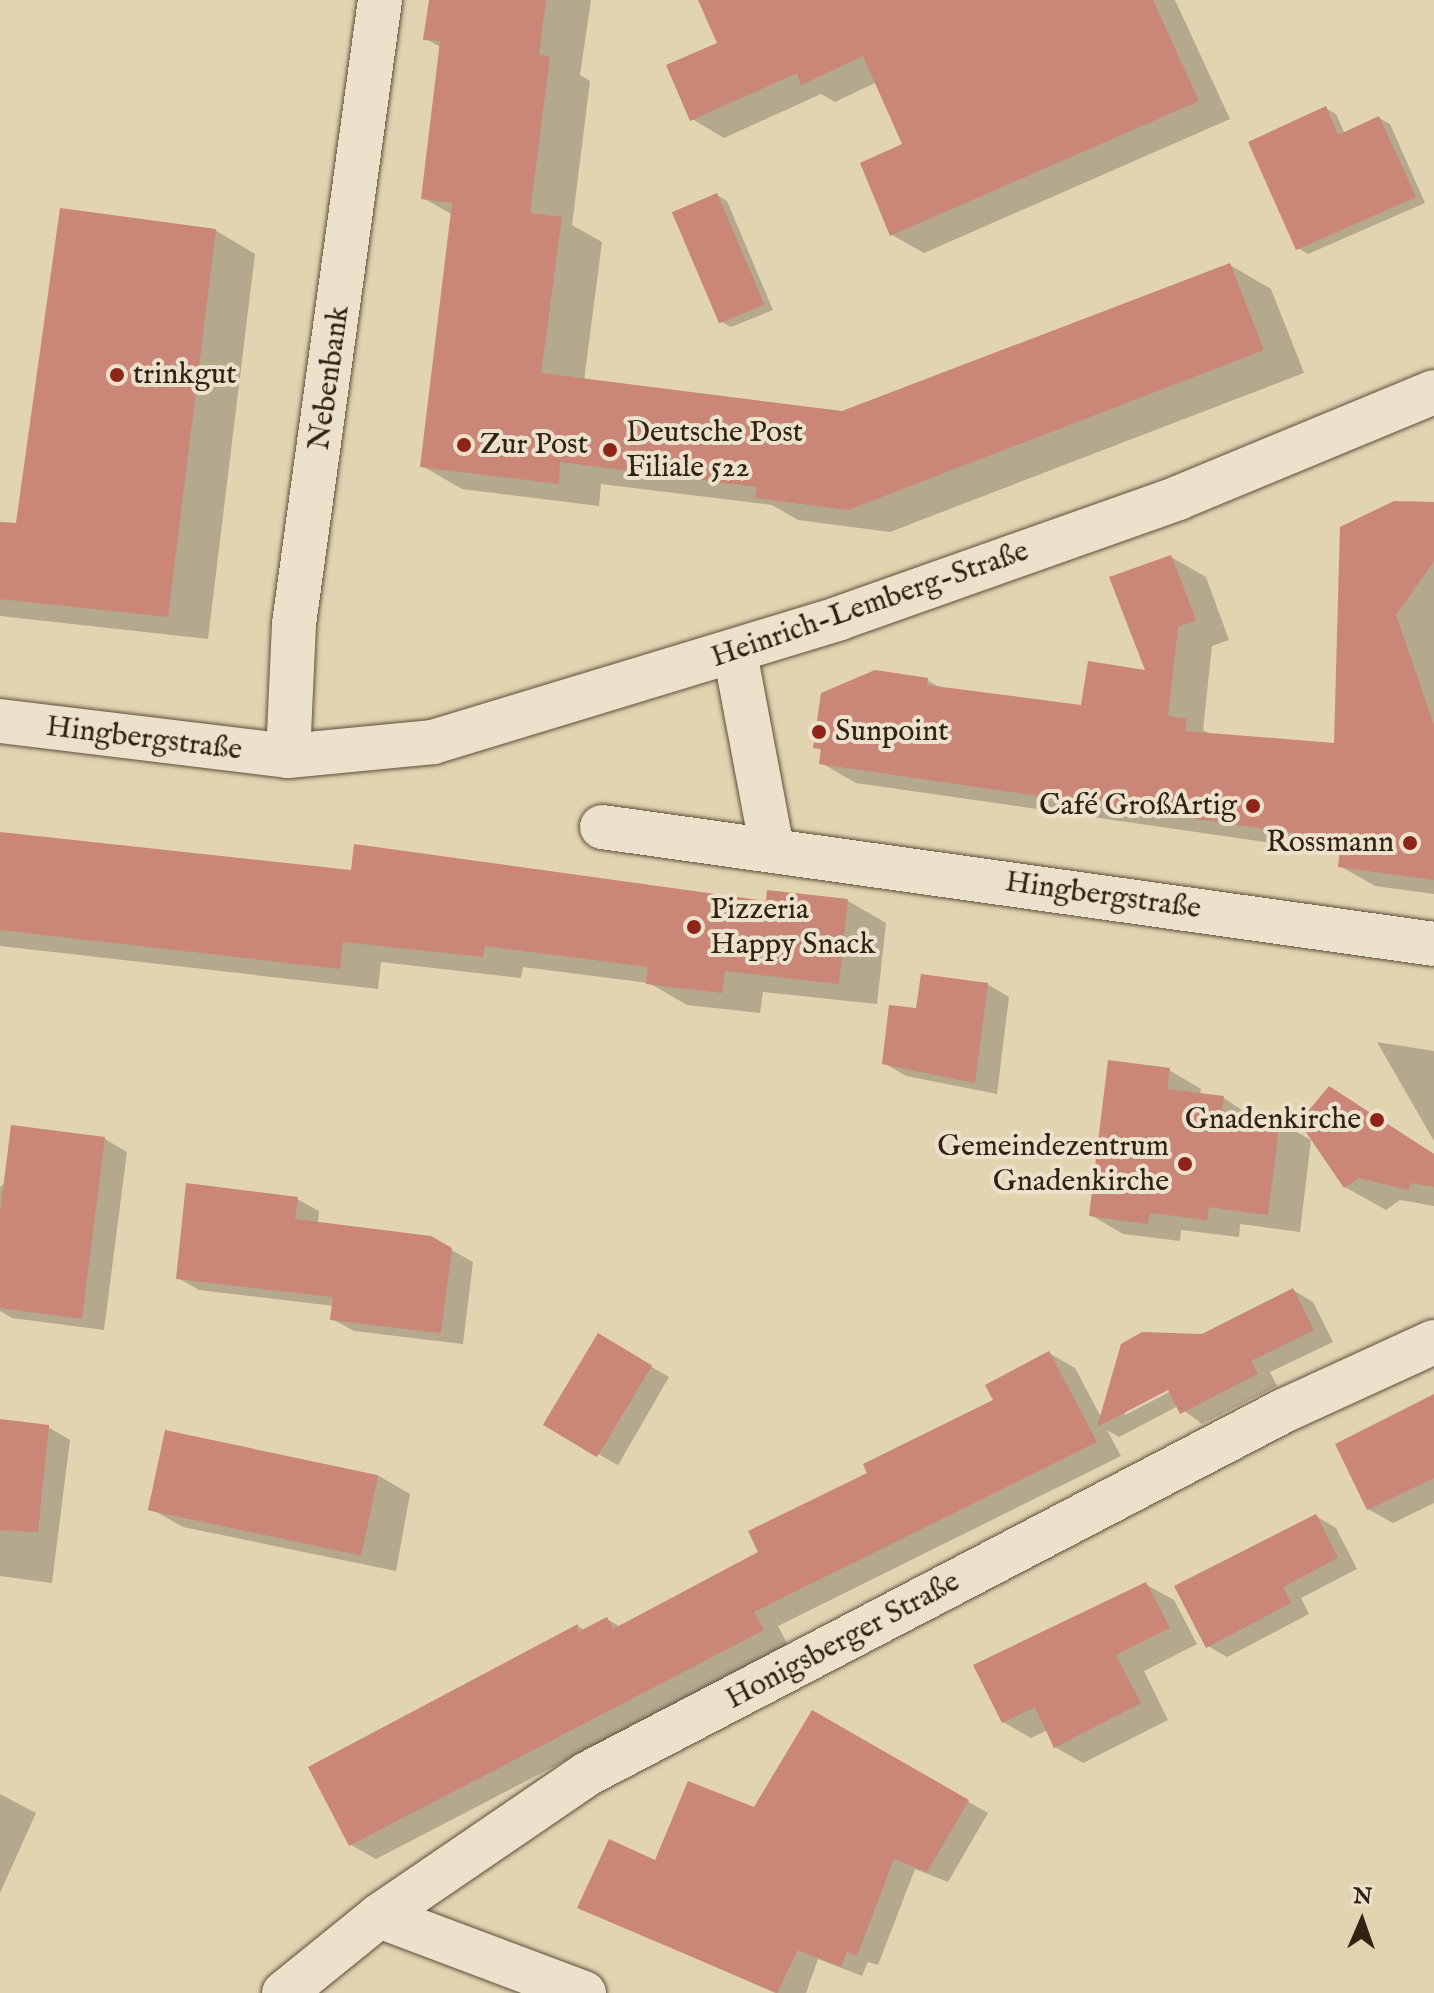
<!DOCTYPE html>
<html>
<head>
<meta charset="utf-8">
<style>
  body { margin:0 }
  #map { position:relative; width:1434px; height:1993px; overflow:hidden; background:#e2d3b1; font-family:"IM FELL English",serif }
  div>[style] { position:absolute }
  .shadow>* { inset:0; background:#0003; transform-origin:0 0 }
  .building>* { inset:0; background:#ca8676; transform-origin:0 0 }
  .roads { filter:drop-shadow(0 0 2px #5e4e3a) drop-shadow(0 0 2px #5e4e3a) }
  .minor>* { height:44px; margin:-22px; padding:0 22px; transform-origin:22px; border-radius:22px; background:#ece2cc }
  .tertiary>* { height:44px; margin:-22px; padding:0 22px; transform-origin:22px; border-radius:22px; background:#ece2cc }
  .dots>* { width:22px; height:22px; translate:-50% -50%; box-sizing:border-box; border:4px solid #ece2cc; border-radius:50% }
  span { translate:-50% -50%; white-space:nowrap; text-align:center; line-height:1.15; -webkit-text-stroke:8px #ece2cc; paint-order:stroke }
  .poi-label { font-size:30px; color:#322213 }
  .left { translate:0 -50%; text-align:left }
  .right { translate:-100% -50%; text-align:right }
  .street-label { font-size:30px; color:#322213 }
  .north { position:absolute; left:1322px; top:1881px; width:80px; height:80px; -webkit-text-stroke:6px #ece2cc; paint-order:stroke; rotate:2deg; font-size:22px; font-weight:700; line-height:32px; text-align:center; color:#322213 }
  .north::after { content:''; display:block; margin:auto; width:28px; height:36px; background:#322213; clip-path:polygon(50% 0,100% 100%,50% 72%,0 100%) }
</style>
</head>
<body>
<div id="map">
  <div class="shadow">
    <i style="clip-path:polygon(431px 0,591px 0,580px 75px,590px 81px,572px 225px,602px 242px,584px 381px,842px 413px,1230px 265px,1271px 289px,1304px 373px,890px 532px,798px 520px,772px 505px,601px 484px,599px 506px,462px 489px,422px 466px,453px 215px,423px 198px,442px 48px,426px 39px)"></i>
    <i style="clip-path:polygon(700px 0,1175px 0,1230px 119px,924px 253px,892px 235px,904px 145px,877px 82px,835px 102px,821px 94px,724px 138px,692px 119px,720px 44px)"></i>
    <i style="clip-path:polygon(1325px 108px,1336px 114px,1345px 134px,1379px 118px,1390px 124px,1425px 203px,1308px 254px,1298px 248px)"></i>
    <i style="clip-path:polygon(717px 195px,727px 201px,773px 310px,731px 327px,720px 321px)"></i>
    <i style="clip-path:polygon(215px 230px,255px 254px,208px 639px,0 616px,0 524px,18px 525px)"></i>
    <i style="clip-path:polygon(1434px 504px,1434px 894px,1375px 886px,1340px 866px,1342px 853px,856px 783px,821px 763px,823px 751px,815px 747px,927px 680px,943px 689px,1083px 708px,1148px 672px,1171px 557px,1206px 577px,1229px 640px,1212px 646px,1203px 730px,1212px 735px,1336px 745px)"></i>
    <i style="clip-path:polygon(0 834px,353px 872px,768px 903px,848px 901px,886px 923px,877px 1004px,763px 992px,760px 1013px,687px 1005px,649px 983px,523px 967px,521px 978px,381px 962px,378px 989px,0 946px)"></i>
    <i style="clip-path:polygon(987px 984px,1009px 997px,997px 1094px,906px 1076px,884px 1063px,918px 1011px)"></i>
    <i style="clip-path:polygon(1377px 1042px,1434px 1051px,1434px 1141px)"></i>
    <i style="clip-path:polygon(1169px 1070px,1201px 1089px,1200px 1095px,1224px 1098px,1255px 1119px,1279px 1122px,1311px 1140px,1300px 1232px,1240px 1224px,1239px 1237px,1181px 1230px,1180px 1241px,1123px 1234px,1091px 1215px)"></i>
    <i style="clip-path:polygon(1329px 1089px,1434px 1154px,1434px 1206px,1400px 1200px,1386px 1210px,1345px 1187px)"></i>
    <i style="clip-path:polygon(13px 1127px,105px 1139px,127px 1152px,104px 1330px,12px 1318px,0 1311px,0 1187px,6px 1182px)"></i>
    <i style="clip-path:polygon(297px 1199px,319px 1211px,318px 1223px,430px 1238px,473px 1262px,463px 1344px,354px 1331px,332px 1319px,334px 1306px,199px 1290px,178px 1278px)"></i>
    <i style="clip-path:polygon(evenodd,1293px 1290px,1313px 1302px,1333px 1342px,1270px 1372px,1277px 1386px,1202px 1424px,1178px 1406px,1119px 1437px,1107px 1430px,1121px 1456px,778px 1626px,788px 1645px,376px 1859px,351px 1845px,578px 1626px,585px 1631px,607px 1619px,621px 1627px,761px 1553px,870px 1474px,995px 1401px,1049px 1353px,1075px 1368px,1102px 1419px,1203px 1336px,1293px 1290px,1176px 1384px,1177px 1388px,1125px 1415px,1125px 1410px,1176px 1384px)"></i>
    <i style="left:598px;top:1336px;width:82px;height:102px;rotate:30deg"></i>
    <i style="clip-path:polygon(1434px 1398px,1434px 1503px,1393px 1523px,1368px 1509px)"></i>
    <i style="clip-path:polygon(0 1421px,48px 1427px,70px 1440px,52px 1583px,0 1576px)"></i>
    <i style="clip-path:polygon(166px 1433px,379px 1476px,410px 1494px,396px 1571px,183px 1527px,151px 1509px)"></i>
    <i style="clip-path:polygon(1316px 1516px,1336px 1528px,1357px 1569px,1301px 1598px,1309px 1614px,1227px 1657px,1208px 1646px)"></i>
    <i style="clip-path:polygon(1145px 1584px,1174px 1600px,1197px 1644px,1144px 1671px,1168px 1720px,1083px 1763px,1055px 1747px,1048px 1730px,1031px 1738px,1003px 1722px,975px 1666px)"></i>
    <i style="clip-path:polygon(812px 1713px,988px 1813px,948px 1882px,915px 1869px,878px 1965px,868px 1962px,862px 1976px,818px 1959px,806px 1993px,775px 1993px,579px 1907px,755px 1810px)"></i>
    <i style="clip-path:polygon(0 1794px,36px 1813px,0 1893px)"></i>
  </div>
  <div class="building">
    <i style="clip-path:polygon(429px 0,546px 0,539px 55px,550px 56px,530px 213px,562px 217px,541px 373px,842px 411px,1230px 263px,1264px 350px,848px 510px,755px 498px,757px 487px,560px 462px,559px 484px,420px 467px,452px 203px,421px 199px,440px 41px,423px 40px)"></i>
    <i style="clip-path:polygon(698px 0,1153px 0,1199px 101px,890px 236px,860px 163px,902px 144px,863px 56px,801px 85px,797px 73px,690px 121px,666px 65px,717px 43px)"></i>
    <i style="clip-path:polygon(1326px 106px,1338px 135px,1379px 116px,1416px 197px,1296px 250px,1248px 142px)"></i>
    <i style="left:717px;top:193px;width:121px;height:49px;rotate:67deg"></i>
    <i style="clip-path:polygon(60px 208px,216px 229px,168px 617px,0 599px,0 522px,16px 523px)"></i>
    <i style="clip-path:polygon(1394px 501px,1434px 502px,1434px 561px,1396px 615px,1434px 725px,1434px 880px,1338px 867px,1341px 840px,819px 764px,821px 749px,813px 748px,821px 693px,875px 670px,928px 678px,927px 685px,1081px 705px,1088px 661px,1145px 670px,1109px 577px,1171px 555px,1196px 620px,1178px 627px,1168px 716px,1187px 719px,1185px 731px,1334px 743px,1340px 527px)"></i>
    <i style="clip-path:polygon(0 832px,351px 870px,354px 844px,766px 901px,767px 890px,848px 899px,839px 984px,725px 971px,722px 993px,646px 984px,648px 967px,485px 946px,483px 957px,343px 942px,340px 969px,0 930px)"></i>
    <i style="clip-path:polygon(921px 974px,988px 983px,975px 1083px,882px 1064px,889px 1005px,916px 1008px)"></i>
    <i style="clip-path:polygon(1108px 1060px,1170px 1068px,1167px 1089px,1224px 1096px,1222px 1112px,1280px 1120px,1268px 1215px,1209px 1207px,1207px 1220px,1150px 1213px,1148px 1224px,1089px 1216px)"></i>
    <i style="clip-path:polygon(1329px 1086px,1434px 1154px,1434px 1187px,1410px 1183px,1409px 1190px,1359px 1178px,1344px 1188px,1299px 1122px)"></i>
    <i style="clip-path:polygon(11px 1125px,105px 1137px,82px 1319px,0 1308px,0 1214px)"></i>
    <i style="clip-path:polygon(186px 1183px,298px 1197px,295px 1219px,431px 1236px,452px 1248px,441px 1333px,330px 1320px,333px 1297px,176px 1279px)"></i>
    <i style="clip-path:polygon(1293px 1288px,1314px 1330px,1251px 1361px,1258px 1374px,1180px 1414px,1168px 1390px,1097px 1427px,1121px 1344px,1142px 1332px,1202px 1334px)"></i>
    <i style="left:598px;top:1333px;width:63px;height:107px;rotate:31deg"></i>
    <i style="clip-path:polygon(1049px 1351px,1097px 1442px,754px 1612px,764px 1630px,349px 1846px,308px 1767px,578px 1624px,578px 1632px,607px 1617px,613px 1629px,758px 1552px,748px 1531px,867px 1473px,863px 1464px,993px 1400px,985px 1385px)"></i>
    <i style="clip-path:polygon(1434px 1394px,1434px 1478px,1367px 1510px,1335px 1444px)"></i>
    <i style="clip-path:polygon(0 1419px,49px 1425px,38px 1532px,0 1530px)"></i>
    <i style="left:165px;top:1430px;width:218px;height:82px;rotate:12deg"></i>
    <i style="clip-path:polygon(1316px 1514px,1338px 1558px,1283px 1587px,1291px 1603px,1206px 1648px,1174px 1586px)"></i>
    <i style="clip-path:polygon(1146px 1582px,1170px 1628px,1116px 1655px,1141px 1703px,1054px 1748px,1035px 1707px,1002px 1723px,973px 1665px)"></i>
    <i style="clip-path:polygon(812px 1710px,969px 1800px,927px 1872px,894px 1859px,857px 1956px,847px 1952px,841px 1967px,798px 1950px,777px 1993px,577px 1908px,609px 1839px,655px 1860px,688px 1781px,754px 1807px)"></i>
  </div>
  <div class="roads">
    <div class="minor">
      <i style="left:735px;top:653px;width:199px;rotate:79.3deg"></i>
      <i style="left:288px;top:756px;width:132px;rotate:-87.4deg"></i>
      <i style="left:294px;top:624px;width:630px;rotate:-82.15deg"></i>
      <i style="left:602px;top:827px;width:840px;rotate:8deg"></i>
      <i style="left:379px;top:1916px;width:219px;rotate:20.6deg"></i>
      <i style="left:284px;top:1993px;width:122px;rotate:-39deg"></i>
      <i style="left:379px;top:1916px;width:252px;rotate:-34.3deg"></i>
      <i style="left:587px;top:1774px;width:785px;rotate:-27.54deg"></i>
      <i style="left:1283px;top:1411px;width:166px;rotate:-24.6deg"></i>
    </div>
    <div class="tertiary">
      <i style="left:0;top:721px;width:290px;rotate:6.9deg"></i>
      <i style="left:288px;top:756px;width:146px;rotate:-5.5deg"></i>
      <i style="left:433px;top:742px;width:425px;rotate:-16.9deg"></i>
      <i style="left:840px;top:618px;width:359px;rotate:-19.5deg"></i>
      <i style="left:1178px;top:498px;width:277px;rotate:-22.5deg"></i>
    </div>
  </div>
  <div class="dots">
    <i style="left:117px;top:375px;background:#8f2418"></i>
    <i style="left:464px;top:445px;background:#8f2418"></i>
    <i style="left:610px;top:450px;background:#8f2418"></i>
    <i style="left:819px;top:732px;background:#8f2418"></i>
    <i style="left:1253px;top:806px;background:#8f2418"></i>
    <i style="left:1410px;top:843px;background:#8f2418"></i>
    <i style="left:694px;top:927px;background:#8f2418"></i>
    <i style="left:1377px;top:1120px;background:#8f2418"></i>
    <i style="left:1185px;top:1164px;background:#8f2418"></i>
  </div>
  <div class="poi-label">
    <span class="left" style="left:133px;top:375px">trinkgut</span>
    <span class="left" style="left:626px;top:450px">Deutsche Post<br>Filiale 522</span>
    <span class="left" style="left:480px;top:445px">Zur Post</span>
    <span class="left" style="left:835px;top:732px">Sunpoint</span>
    <span class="right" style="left:1237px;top:806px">Café GroßArtig</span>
    <span class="right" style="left:1394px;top:843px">Rossmann</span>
    <span class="left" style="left:710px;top:927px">Pizzeria<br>Happy Snack</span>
    <span class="right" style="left:1361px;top:1120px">Gnadenkirche</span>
    <span class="right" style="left:1169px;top:1164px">Gemeindezentrum<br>Gnadenkirche</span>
  </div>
  <div class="street-label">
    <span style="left:330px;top:378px;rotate:-82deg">Nebenbank</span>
    <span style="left:870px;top:605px;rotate:-19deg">Heinrich-Lemberg-Straße</span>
    <span style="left:144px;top:739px;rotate:7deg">Hingbergstraße</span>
    <span style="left:1103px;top:896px;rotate:8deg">Hingbergstraße</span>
    <span style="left:843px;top:1641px;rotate:-28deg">Honigsberger Straße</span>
  </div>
  <div class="north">N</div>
</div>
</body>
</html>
